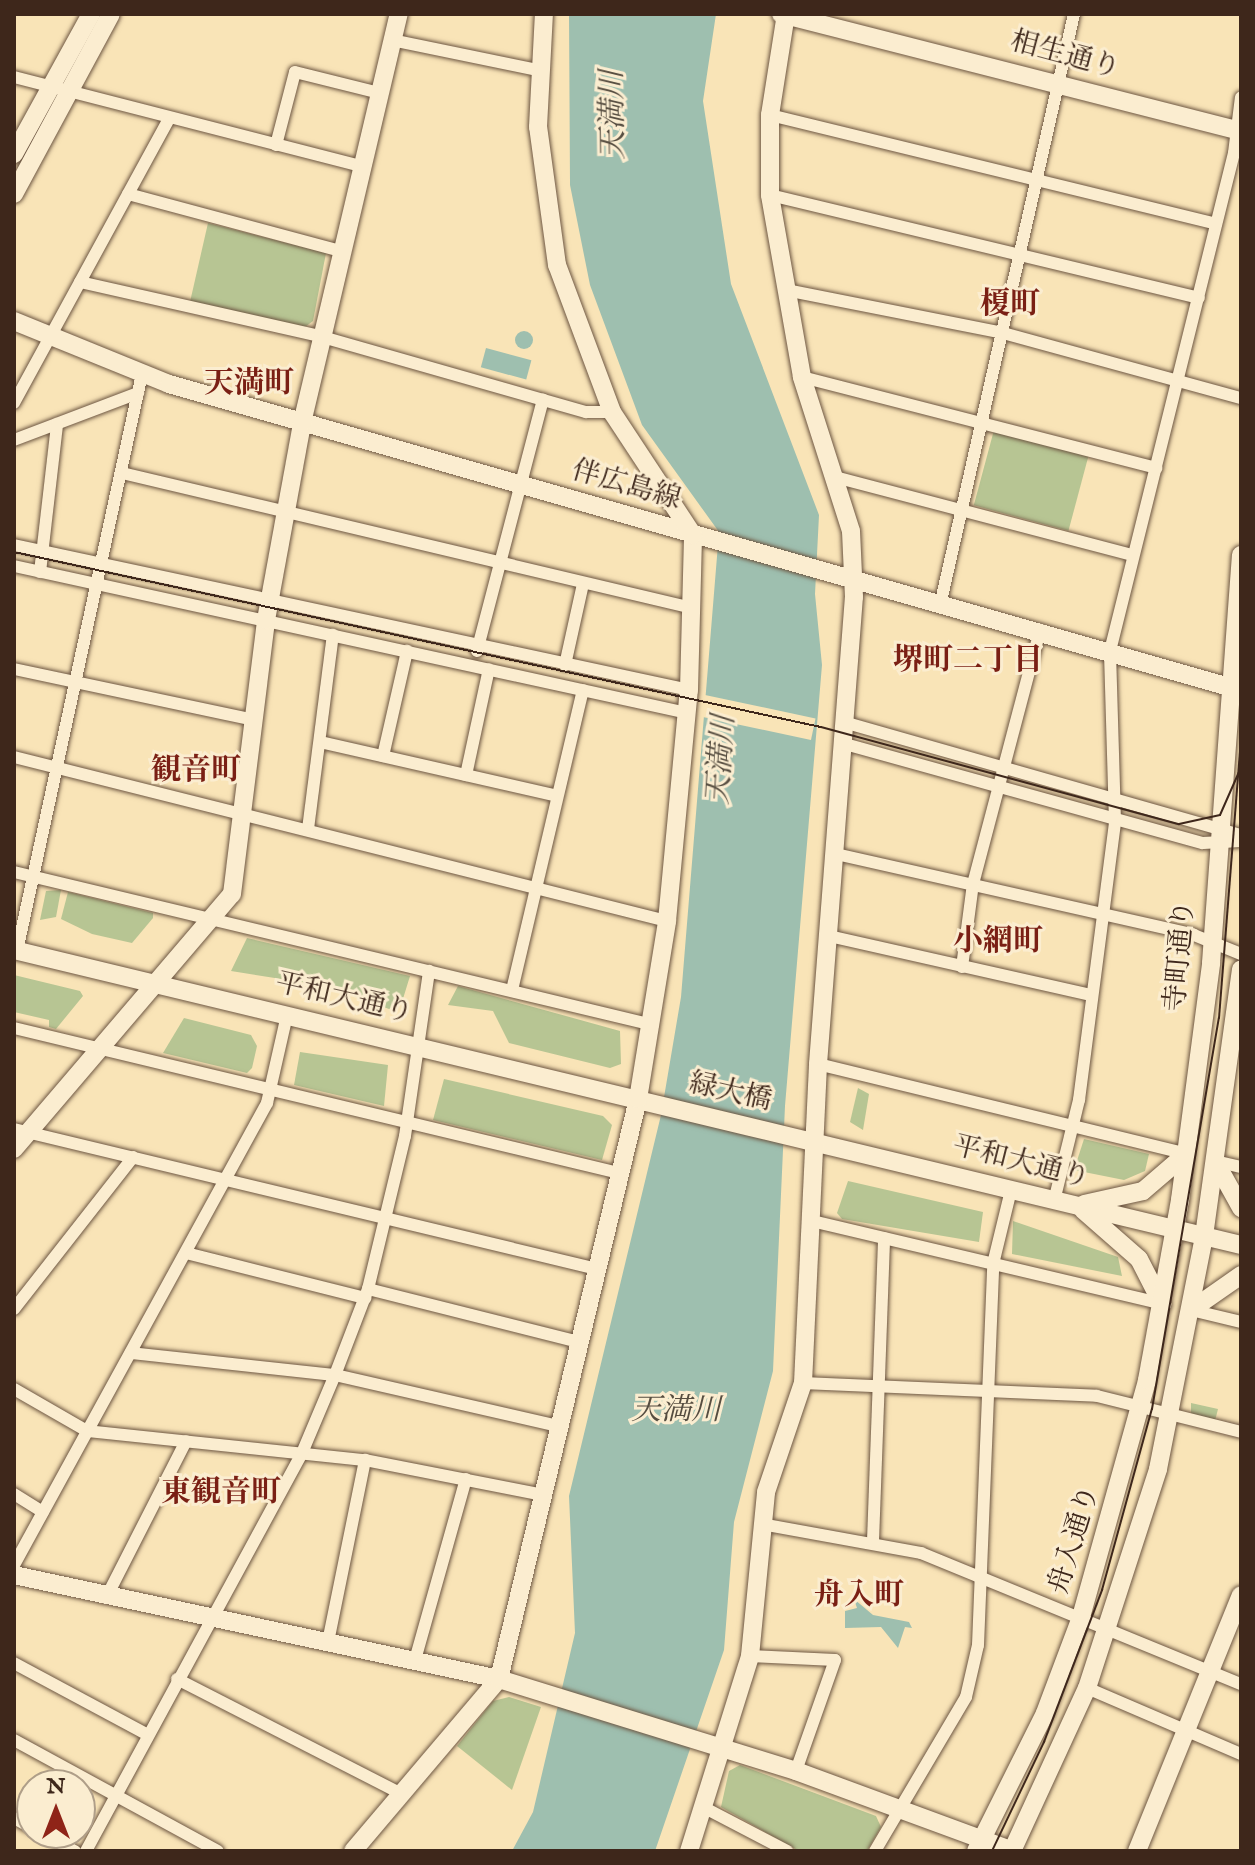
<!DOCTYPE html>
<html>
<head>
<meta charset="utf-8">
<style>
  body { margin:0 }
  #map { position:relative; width:1255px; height:1865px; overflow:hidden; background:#f9e4b7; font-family:"IM FELL English","Noto Serif JP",serif }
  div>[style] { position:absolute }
  .green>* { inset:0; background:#b7c593; transform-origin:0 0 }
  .water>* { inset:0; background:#9ebfaf; transform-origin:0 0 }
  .round { border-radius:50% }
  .pier>* { inset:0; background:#f9e4b7; transform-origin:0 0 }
  .roads { filter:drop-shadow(0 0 2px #6d5642) drop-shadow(0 0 2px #6d5642) }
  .street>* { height:12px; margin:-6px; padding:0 6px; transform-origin:6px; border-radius:6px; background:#fbedd0 }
  .secondary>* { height:18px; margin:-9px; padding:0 9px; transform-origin:9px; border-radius:9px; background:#fbedd0 }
  .tram>* { height:2px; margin:-1px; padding:0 1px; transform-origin:1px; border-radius:1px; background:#3e271b }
  span { translate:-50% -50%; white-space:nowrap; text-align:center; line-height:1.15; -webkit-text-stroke:6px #fbedd0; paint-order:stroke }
  .street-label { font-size:28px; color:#3e271b }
  .water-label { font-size:30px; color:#564d40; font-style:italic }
  .neighbourhood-label { font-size:30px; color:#7a1f14; font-weight:700 }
  .frame { position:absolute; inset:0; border:16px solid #3e271b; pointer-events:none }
  .north { position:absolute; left:16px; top:1769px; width:80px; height:80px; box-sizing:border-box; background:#fbedd0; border:2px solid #af9e88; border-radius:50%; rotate:0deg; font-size:22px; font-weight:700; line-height:32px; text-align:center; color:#3e271b }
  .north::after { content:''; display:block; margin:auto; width:28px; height:36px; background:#8f2418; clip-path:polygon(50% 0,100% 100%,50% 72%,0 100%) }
</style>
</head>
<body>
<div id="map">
  <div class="green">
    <i style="clip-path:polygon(208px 223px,326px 253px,313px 321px,305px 327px,190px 302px)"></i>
    <i style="left:994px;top:430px;width:98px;height:78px;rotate:15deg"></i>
    <i style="clip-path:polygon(61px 890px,56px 917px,40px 920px,46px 891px)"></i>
    <i style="clip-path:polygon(68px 892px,153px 913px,153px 918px,132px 943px,92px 934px,61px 919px)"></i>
    <i style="clip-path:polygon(247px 938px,410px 976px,402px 1002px,389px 1009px,326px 986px,231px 971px)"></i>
    <i style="clip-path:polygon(14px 975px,80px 991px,83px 996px,56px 1029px,49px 1027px,49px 1020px,14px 1012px)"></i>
    <i style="clip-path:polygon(458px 986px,620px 1031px,621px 1064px,610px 1068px,509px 1043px,493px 1011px,448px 1005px)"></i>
    <i style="clip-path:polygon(184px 1018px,251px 1035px,257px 1046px,252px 1068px,247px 1073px,163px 1053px)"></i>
    <i style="clip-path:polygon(300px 1052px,388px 1065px,384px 1106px,294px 1085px)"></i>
    <i style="clip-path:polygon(444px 1079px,603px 1116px,612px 1125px,602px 1160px,433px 1120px)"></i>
    <i style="clip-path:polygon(858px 1088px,869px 1094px,863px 1130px,850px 1122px)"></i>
    <i style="clip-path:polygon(1084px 1139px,1149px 1154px,1145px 1171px,1124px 1180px,1074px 1170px)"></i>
    <i style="clip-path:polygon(848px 1181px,983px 1212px,979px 1242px,842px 1219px,837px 1213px)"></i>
    <i style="clip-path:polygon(1013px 1221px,1118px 1257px,1122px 1276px,1012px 1254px)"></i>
    <i style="clip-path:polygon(1191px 1403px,1218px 1409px,1215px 1421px,1191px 1415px)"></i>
    <i style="clip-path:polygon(509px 1697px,541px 1707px,512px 1790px,457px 1746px,493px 1701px)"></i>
    <i style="clip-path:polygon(740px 1765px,876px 1816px,881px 1827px,867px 1851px,799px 1851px,721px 1807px,729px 1771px)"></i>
  </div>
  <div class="water">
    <i style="clip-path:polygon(569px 14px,716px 14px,703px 101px,731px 284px,819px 515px,815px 594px,822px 665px,785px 1106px,773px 1371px,734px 1522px,724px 1650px,655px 1851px,512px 1851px,533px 1812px,575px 1633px,569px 1496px,661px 1115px,681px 997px,719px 532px,642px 425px,590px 285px,570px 185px)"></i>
    <i class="round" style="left:515px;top:331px;width:18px;height:18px"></i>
    <i style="left:486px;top:348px;width:47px;height:20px;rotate:15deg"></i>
    <i style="clip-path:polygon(854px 1599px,873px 1615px,909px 1622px,912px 1628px,905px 1627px,898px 1648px,881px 1627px,845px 1628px,845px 1611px,857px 1608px)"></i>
  </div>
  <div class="pier">
    <i style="left:705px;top:695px;width:113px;height:22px;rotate:12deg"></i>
  </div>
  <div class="roads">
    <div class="street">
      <i style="left:392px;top:40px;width:148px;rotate:11.7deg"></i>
      <i style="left:14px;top:77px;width:358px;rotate:14.4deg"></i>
      <i style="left:770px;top:115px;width:459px;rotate:13.7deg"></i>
      <i style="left:276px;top:145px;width:75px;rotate:-75.4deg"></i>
      <i style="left:295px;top:72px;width:87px;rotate:14deg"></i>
      <i style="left:128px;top:194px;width:220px;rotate:15deg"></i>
      <i style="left:770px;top:195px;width:441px;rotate:13.5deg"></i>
      <i style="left:80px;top:282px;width:245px;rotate:12.7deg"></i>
      <i style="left:319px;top:336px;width:278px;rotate:15.9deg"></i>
      <i style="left:586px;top:412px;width:26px"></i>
      <i style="left:786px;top:290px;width:221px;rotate:11.2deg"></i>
      <i style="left:1003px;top:333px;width:247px;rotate:15.3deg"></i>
      <i style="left:802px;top:377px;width:366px;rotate:14.4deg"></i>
      <i style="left:14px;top:403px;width:324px;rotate:-61.4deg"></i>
      <i style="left:14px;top:440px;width:133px;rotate:-20.8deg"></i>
      <i style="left:122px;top:473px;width:586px;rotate:13.32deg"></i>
      <i style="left:835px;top:477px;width:308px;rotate:14.7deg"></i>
      <i style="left:14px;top:545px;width:690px;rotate:12.12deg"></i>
      <i style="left:14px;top:566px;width:689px;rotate:12.32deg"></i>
      <i style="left:40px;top:572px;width:149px;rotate:-83.4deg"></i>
      <i style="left:941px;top:601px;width:602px;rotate:-77.23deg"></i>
      <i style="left:477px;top:651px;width:260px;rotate:-75.3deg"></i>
      <i style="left:565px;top:665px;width:83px;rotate:-77.5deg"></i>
      <i style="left:14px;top:669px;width:244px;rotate:12deg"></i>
      <i style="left:847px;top:723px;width:410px;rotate:15.9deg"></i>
      <i style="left:320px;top:742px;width:243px;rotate:12.8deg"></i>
      <i style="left:845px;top:744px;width:371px;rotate:15.5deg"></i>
      <i style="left:1203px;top:843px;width:38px;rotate:-3deg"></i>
      <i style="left:383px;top:756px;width:108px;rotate:-77.1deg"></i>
      <i style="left:14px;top:757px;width:673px;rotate:14.1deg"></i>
      <i style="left:466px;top:775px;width:108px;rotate:-77.8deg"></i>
      <i style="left:308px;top:829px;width:196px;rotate:-82.7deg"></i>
      <i style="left:836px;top:854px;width:367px;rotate:12.7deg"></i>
      <i style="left:1194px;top:935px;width:51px;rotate:22deg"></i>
      <i style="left:14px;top:872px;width:657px;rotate:13.47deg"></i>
      <i style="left:829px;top:936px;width:269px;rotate:12.7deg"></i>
      <i style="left:17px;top:951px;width:590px;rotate:-77.78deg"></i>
      <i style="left:962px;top:967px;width:84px;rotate:-82.5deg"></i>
      <i style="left:973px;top:884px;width:263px;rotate:-75.2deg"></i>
      <i style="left:512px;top:990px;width:308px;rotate:-76.7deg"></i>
      <i style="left:14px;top:1028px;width:622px;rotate:13.48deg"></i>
      <i style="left:818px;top:1064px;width:379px;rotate:13.7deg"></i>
      <i style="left:14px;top:1129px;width:600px;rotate:13.5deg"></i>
      <i style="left:1215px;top:1161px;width:27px;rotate:13deg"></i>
      <i style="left:1054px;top:1201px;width:104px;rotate:-76.1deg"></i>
      <i style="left:1079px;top:1100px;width:281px;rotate:-82.6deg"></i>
      <i style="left:1115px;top:821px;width:170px;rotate:-91.7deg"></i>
      <i style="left:1110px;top:651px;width:513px;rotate:-76.02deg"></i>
      <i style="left:1234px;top:153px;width:56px;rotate:-82.9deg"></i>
      <i style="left:812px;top:1221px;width:360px;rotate:13.3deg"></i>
      <i style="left:186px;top:1253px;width:185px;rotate:14.1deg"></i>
      <i style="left:368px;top:1289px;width:218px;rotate:14.1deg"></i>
      <i style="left:14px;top:1309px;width:193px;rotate:-51.9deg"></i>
      <i style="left:1191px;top:1310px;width:51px;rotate:13.5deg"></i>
      <i style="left:131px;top:1353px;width:205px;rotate:6.2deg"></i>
      <i style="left:335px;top:1375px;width:229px;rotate:12.9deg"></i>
      <i style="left:803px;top:1383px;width:294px;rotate:2.5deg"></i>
      <i style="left:1097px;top:1396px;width:148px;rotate:14deg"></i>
      <i style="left:14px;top:1389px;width:84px;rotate:29.9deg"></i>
      <i style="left:87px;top:1431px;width:280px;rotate:6deg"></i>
      <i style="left:365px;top:1460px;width:181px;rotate:11.1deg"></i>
      <i style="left:14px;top:1494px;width:34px;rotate:32deg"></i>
      <i style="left:761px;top:1524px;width:163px;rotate:10.3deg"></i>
      <i style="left:921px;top:1553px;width:346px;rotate:22.3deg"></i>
      <i style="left:873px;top:1541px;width:303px;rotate:-87.9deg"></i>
      <i style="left:14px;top:1565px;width:527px;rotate:-61.29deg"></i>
      <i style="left:267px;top:1103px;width:90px;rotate:-77.2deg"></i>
      <i style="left:106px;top:1598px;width:176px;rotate:-63deg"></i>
      <i style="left:328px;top:1642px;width:186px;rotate:-78.5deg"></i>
      <i style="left:750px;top:1656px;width:85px;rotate:2.7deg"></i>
      <i style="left:835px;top:1660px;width:118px;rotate:109.4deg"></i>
      <i style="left:415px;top:1660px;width:188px;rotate:-74.3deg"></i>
      <i style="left:14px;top:1663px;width:152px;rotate:28.2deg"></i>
      <i style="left:177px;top:1679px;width:253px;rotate:27.1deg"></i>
      <i style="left:1087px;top:1688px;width:168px;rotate:23.2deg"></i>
      <i style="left:14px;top:1740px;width:232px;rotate:28.6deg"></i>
      <i style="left:703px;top:1807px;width:95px;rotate:27.6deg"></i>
      <i style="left:14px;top:1818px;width:21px;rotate:29deg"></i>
      <i style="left:42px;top:1833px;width:38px;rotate:29deg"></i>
      <i style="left:86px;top:1851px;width:453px;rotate:-61.5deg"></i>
      <i style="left:302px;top:1453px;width:85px;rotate:-67.1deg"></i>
      <i style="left:335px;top:1375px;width:92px;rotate:-69deg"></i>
      <i style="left:368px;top:1289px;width:157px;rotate:-76.4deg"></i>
      <i style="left:405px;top:1136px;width:167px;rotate:-81.7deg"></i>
      <i style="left:875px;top:1851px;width:179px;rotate:-59.4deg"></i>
      <i style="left:966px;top:1697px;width:53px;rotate:-77deg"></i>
      <i style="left:978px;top:1645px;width:381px;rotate:-87.7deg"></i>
      <i style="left:993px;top:1264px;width:76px;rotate:-76.3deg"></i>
    </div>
    <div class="secondary">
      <i style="left:781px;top:14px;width:475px;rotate:14.3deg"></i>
      <i style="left:14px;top:154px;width:160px;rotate:-61.2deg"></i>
      <i style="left:14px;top:194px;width:204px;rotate:-61.7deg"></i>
      <i style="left:14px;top:321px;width:167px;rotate:22.1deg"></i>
      <i style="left:169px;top:384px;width:1114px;rotate:15.95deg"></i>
      <i style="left:14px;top:950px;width:1262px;rotate:13.52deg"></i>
      <i style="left:14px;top:1149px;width:335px;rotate:-49.5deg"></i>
      <i style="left:232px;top:894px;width:276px;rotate:-82.9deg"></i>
      <i style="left:266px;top:620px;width:200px;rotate:-79.6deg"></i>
      <i style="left:302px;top:423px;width:420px;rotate:-76.7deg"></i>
      <i style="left:1215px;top:1161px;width:54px;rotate:61deg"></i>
      <i style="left:1084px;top:1204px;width:60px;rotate:-12.4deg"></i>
      <i style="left:1143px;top:1191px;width:57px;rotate:-40.7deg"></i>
      <i style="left:1083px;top:1210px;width:74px;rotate:41.2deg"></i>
      <i style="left:1139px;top:1259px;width:51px;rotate:62.9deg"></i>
      <i style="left:1191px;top:1310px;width:61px;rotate:-35deg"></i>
      <i style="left:14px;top:1575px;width:496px;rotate:12.1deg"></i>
      <i style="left:499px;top:1679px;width:311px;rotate:17.2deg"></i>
      <i style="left:796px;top:1771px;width:232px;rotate:20.2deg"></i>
      <i style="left:353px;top:1851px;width:226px;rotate:-49.7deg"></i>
      <i style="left:499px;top:1679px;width:596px;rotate:-76.52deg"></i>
      <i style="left:638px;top:1099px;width:180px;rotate:-80.7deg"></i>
      <i style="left:667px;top:921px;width:232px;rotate:-84.6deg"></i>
      <i style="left:689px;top:690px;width:155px;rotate:-88.5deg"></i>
      <i style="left:693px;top:535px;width:147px;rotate:-123.4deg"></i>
      <i style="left:612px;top:412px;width:157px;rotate:-110.5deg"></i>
      <i style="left:557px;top:265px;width:139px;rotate:-97.8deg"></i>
      <i style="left:538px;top:127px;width:113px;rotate:-87deg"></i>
      <i style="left:689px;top:1851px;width:204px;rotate:-72.6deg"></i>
      <i style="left:750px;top:1656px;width:165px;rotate:-84.4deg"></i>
      <i style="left:766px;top:1492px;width:115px;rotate:-71.3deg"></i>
      <i style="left:803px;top:1383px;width:319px;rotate:-87.3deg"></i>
      <i style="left:818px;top:1064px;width:468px;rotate:-85.6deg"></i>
      <i style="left:854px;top:597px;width:66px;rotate:-92.6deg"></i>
      <i style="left:851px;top:531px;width:162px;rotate:-107.7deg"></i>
      <i style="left:802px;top:377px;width:185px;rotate:-100deg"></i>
      <i style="left:770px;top:195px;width:80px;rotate:-90deg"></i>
      <i style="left:770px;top:115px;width:102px;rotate:-81deg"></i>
      <i style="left:976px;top:1851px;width:154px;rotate:-63.4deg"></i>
      <i style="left:1045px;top:1713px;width:103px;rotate:-69.4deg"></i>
      <i style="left:1081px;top:1617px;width:246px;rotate:-74.4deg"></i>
      <i style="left:1147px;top:1380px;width:183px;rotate:-79.6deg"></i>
      <i style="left:1180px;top:1200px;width:239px;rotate:-82.5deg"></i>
      <i style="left:1211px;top:963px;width:409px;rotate:-85.8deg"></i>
      <i style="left:1012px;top:1851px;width:179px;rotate:-65.3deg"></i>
      <i style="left:1087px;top:1688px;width:230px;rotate:-72deg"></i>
      <i style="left:1158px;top:1469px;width:237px;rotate:-78.8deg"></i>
      <i style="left:1204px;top:1236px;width:269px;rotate:-82.1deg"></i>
      <i style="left:1137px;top:1851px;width:276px;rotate:-67.9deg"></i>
    </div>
  </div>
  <div class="tram">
    <i style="left:14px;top:552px;width:826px;rotate:12.24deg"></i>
    <i style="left:821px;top:727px;width:371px;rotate:15.2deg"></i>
    <i style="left:1179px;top:824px;width:42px;rotate:-12.4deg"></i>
    <i style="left:1220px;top:815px;width:47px;rotate:-66.2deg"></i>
    <i style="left:992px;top:1851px;width:121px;rotate:-64.5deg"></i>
    <i style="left:1044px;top:1742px;width:163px;rotate:-69.1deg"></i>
    <i style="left:1102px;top:1590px;width:188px;rotate:-74.6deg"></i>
    <i style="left:1152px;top:1409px;width:397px;rotate:-80.3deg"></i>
    <i style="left:1219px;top:1018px;width:281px;rotate:-85.5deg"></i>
  </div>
  <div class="street-label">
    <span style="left:1065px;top:56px;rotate:15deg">相生通り</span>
    <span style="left:626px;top:486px;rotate:16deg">伴広島線</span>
    <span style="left:1181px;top:956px;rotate:-85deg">寺町通り</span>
    <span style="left:344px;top:999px;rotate:13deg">平和大通り</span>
    <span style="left:730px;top:1093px;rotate:13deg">緑大橋</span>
    <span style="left:1021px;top:1163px;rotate:14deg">平和大通り</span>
    <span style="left:1075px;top:1540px;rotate:-73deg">舟入通り</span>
  </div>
  <div class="water-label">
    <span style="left:614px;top:115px;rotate:-91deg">天満川</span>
    <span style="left:722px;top:760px;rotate:-86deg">天満川</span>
    <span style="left:676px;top:1411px">天満川</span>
  </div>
  <div class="neighbourhood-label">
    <span style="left:1010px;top:305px">榎町</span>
    <span style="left:249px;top:384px">天満町</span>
    <span style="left:968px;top:661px">堺町二丁目</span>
    <span style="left:196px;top:771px">観音町</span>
    <span style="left:998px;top:942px">小網町</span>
    <span style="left:221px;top:1493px">東観音町</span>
    <span style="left:859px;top:1596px">舟入町</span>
  </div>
  <div class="frame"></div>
  <div class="north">N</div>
</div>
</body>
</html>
